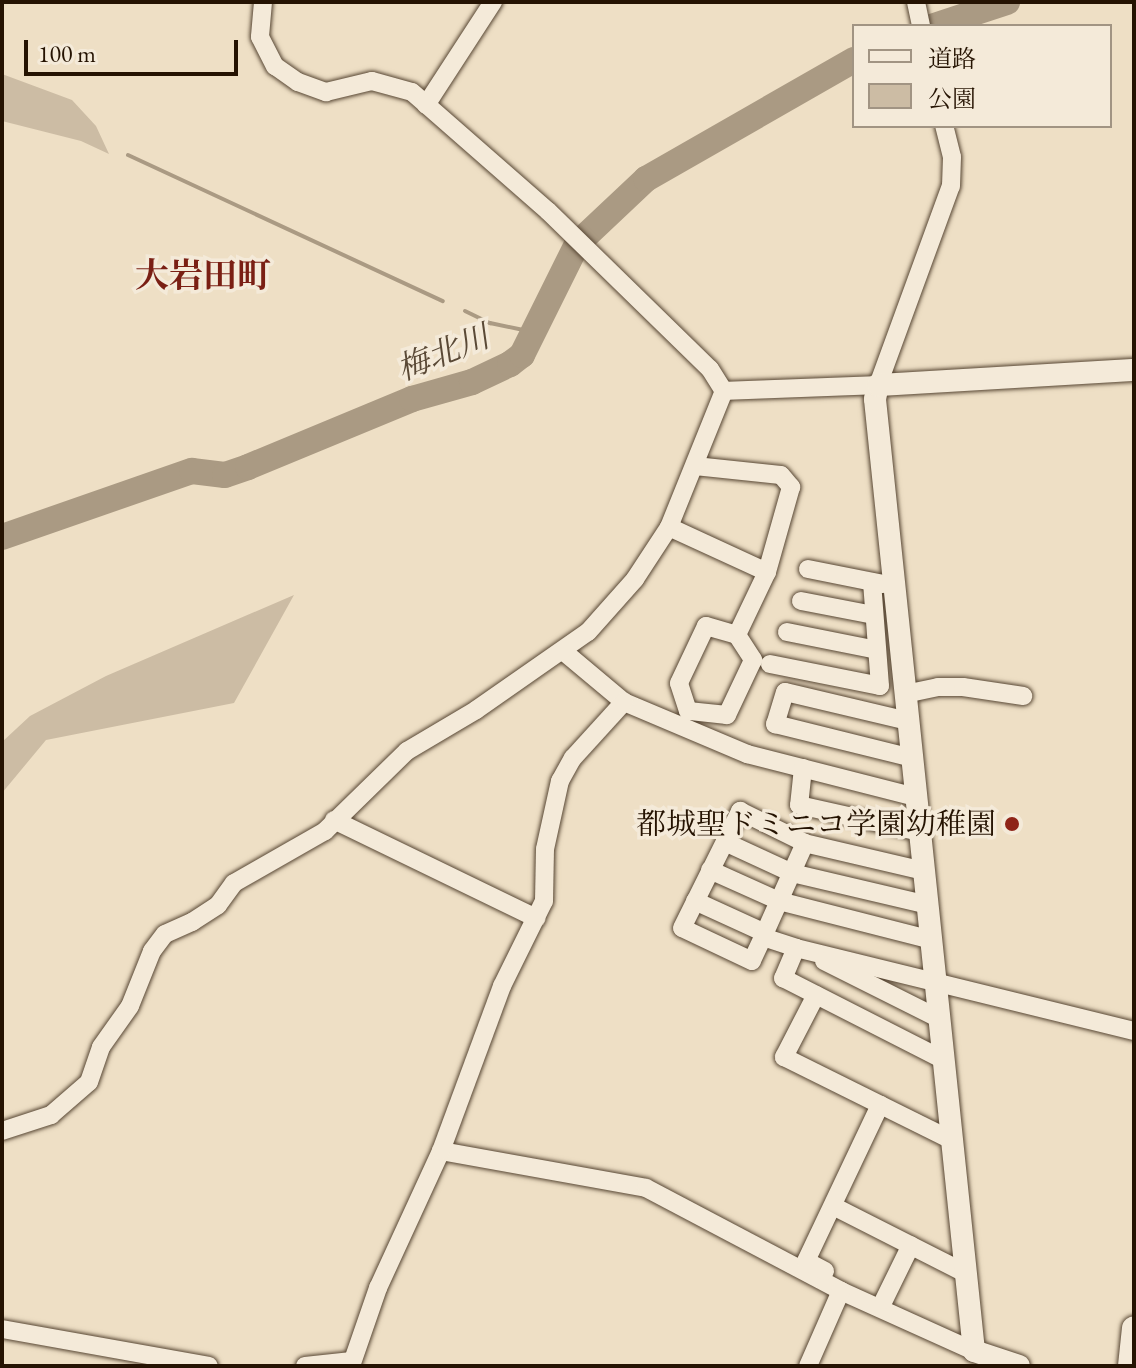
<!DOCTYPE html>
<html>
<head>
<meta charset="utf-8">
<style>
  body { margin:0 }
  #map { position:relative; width:1136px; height:1368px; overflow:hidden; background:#eedfc5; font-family:"EB Garamond","Noto Serif JP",serif }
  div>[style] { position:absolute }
  .green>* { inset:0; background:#ccbca4 }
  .stream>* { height:4px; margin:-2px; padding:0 2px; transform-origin:2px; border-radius:2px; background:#aa9a83 }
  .river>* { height:26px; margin:-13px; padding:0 13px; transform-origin:13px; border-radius:13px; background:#aa9a83 }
  .roads { filter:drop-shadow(0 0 2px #574633) drop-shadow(0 0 2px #574633) }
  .minor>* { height:18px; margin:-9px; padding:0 9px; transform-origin:9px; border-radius:9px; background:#f4ead9 }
  .tertiary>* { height:22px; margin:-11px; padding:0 11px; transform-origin:11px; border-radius:11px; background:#f4ead9 }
  .secondary>* { height:24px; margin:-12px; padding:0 12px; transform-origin:12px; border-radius:12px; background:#f4ead9 }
  .dots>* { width:22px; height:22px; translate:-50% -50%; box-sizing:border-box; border:4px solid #f4ead9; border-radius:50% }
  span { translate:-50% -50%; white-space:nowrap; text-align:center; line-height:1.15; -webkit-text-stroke:7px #f4ead9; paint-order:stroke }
  .poi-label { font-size:30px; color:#251302 }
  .right { translate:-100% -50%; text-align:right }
  .water-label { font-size:32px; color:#5a4936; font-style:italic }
  .quarter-label { font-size:34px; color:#7a1f14; font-weight:700 }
  .frame { position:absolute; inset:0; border:4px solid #251302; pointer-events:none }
  .legend { position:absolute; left:852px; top:24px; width:260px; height:104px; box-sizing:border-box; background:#f4ead9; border:2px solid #a19483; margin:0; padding:10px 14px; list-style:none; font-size:24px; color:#251302 }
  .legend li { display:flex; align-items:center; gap:16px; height:40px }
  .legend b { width:40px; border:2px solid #a19483 }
  .scale { position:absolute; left:24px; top:40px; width:214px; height:36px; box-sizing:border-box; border:4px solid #251302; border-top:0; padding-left:10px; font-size:24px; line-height:28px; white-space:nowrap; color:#251302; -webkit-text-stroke:6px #f4ead9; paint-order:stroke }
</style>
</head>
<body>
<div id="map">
  <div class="green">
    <i style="clip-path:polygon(2px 74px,72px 100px,96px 126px,109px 154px,81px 141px,2px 121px)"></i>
    <i style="clip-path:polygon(294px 595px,234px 703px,46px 740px,2px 793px,2px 742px,30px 716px,106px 676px)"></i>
  </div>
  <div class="stream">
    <i style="left:128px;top:155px;width:347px;rotate:24.9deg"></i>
    <i style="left:465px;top:311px;width:28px;rotate:26deg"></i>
    <i style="left:490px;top:323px;width:44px;rotate:11.8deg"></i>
  </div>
  <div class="river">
    <i style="left:934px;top:26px;width:77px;rotate:-18.2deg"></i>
    <i style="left:2px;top:537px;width:201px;rotate:-19.2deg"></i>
    <i style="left:192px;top:471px;width:33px;rotate:7deg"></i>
    <i style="left:225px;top:475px;width:24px;rotate:-19deg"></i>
    <i style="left:248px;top:467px;width:178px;rotate:-22.5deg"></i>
    <i style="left:412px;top:399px;width:62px;rotate:-15.8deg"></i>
    <i style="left:472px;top:382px;width:42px;rotate:-25.3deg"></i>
    <i style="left:510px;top:364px;width:15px;rotate:-37deg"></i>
    <i style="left:522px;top:355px;width:124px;rotate:-63.6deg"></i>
    <i style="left:577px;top:244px;width:95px;rotate:-43.3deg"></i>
    <i style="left:646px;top:179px;width:240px;rotate:-29.8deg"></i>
  </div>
  <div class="roads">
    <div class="minor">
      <i style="left:263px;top:2px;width:35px;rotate:95deg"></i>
      <i style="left:260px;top:37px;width:33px;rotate:63deg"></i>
      <i style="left:275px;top:66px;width:28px;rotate:35deg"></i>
      <i style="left:298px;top:82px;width:30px;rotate:20deg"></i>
      <i style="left:326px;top:92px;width:47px;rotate:-13.4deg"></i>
      <i style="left:372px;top:81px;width:41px;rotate:15.4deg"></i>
      <i style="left:412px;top:92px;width:181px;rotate:41.2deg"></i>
      <i style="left:548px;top:211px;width:226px;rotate:44.3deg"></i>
      <i style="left:710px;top:369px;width:26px;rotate:58deg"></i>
      <i style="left:916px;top:2px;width:25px;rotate:78deg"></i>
      <i style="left:426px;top:105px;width:123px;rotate:-57deg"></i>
      <i style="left:724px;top:391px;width:154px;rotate:-2.2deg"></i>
      <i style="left:878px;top:385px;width:212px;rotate:-69.9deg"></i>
      <i style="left:951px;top:186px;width:29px;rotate:-88deg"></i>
      <i style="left:952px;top:157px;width:32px;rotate:-104deg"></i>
      <i style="left:695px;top:466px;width:86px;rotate:6deg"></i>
      <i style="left:781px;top:475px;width:16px;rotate:50deg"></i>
      <i style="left:791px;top:487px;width:88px;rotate:105.8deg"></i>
      <i style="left:767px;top:572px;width:70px;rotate:115.5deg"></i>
      <i style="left:737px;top:635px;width:30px;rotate:57deg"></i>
      <i style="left:753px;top:660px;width:61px;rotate:115.3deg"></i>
      <i style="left:727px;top:715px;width:39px;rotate:-174deg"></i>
      <i style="left:688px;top:711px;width:29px;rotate:-108deg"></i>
      <i style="left:679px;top:683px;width:63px;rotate:-64.7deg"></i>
      <i style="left:706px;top:626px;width:32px;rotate:16deg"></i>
      <i style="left:669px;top:527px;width:108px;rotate:24.7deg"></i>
      <i style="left:808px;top:569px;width:76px;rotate:11.3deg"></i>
      <i style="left:801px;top:601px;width:74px;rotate:10.9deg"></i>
      <i style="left:787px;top:632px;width:92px;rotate:11.3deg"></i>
      <i style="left:563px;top:651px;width:80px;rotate:39.9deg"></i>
      <i style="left:624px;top:702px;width:134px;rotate:22.9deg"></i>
      <i style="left:747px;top:754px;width:174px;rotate:14.3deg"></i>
      <i style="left:770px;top:664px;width:112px;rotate:11.3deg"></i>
      <i style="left:880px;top:686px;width:104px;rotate:-94.4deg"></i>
      <i style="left:905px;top:694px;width:34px;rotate:-12deg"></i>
      <i style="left:938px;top:687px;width:25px"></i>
      <i style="left:963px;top:687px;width:61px;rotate:8.5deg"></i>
      <i style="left:908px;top:721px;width:126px;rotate:-166.7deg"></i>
      <i style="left:785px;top:692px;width:34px;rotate:107deg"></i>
      <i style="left:775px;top:724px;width:141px;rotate:13.9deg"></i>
      <i style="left:803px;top:768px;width:37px;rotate:96deg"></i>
      <i style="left:799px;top:805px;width:124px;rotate:12.6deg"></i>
      <i style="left:334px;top:820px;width:225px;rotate:25.9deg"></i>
      <i style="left:725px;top:842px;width:74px;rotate:24.8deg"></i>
      <i style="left:792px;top:873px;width:140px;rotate:13.2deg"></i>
      <i style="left:710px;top:870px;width:76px;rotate:24.2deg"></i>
      <i style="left:779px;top:901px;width:158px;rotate:14.3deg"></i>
      <i style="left:924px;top:871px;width:122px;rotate:-166.8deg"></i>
      <i style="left:805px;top:843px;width:103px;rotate:114.1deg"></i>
      <i style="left:763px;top:937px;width:35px;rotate:18deg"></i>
      <i style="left:796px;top:948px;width:33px;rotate:113deg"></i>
      <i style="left:783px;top:978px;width:181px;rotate:27deg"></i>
      <i style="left:695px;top:901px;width:77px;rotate:24.6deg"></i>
      <i style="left:763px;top:937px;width:26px;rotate:115deg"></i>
      <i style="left:752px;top:961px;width:77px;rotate:-154.8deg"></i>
      <i style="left:682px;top:928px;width:131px;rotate:-63.6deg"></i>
      <i style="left:740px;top:811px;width:72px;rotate:26.2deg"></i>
      <i style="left:796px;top:948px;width:348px;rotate:13.8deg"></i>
      <i style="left:824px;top:961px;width:130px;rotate:26.6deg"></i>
      <i style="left:816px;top:995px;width:70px;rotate:117.3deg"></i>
      <i style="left:784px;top:1057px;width:189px;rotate:26.4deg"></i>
      <i style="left:2px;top:1131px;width:52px;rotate:-18.1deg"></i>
      <i style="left:51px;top:1115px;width:50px;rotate:-41deg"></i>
      <i style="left:89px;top:1082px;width:37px;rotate:-71deg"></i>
      <i style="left:101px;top:1047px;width:50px;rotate:-54.7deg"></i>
      <i style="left:130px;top:1006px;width:59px;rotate:-68.2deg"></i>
      <i style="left:152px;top:951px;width:21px;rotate:-53deg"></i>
      <i style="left:165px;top:934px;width:30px;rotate:-24deg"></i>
      <i style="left:192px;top:922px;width:31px;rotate:-33deg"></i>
      <i style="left:218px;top:905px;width:27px;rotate:-54deg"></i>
      <i style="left:234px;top:883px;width:105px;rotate:-29.7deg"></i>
      <i style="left:325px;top:831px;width:115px;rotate:-44.3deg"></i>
      <i style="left:407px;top:751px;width:80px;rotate:-30.7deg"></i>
      <i style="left:476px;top:710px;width:136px;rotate:-34.9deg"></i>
      <i style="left:588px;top:632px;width:71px;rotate:-48.4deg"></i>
      <i style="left:635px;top:579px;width:62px;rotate:-56.8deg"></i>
      <i style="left:669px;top:527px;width:147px;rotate:-68deg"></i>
      <i style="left:441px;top:1151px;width:208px;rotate:10.2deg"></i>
      <i style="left:646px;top:1188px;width:221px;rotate:27.8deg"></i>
      <i style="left:841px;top:1291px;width:146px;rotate:24.3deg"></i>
      <i style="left:833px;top:1206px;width:150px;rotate:26.9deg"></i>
      <i style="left:825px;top:1271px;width:21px;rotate:-152deg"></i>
      <i style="left:806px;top:1261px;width:173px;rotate:-64.6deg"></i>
      <i style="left:884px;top:1300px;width:61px;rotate:-63.9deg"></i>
      <i style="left:2px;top:1329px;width:210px;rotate:10.1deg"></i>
      <i style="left:305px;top:1366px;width:47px;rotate:-6.1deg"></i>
      <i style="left:351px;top:1366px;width:83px;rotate:-70.9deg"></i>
      <i style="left:378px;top:1288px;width:151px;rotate:-65.3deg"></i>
      <i style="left:441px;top:1151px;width:176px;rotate:-69.7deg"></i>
      <i style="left:502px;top:986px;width:95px;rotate:-63.7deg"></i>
      <i style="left:544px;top:901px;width:52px;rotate:-88.9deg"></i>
      <i style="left:545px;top:849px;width:70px;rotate:-77.6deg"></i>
      <i style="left:560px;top:781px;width:26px;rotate:-61deg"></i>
      <i style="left:573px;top:758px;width:76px;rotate:-47.7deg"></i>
      <i style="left:808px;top:1366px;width:82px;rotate:-66.3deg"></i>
    </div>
    <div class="tertiary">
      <i style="left:1019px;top:1366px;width:47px;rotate:-161.6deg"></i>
      <i style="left:974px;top:1351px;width:957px;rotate:-95.94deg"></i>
      <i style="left:875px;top:399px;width:14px;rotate:-78deg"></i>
      <i style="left:878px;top:385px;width:256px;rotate:-3.4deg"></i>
    </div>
    <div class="secondary">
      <i style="left:1130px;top:1366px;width:38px;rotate:-84deg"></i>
    </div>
  </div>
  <div class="dots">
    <i style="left:1012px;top:824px;background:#8f2418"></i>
  </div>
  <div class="poi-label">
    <span class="right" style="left:996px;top:824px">都城聖ドミニコ学園幼稚園</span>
  </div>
  <div class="water-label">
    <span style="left:443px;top:353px;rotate:-22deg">梅北川</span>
  </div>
  <div class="quarter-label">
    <span style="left:203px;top:276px">大岩田町</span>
  </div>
  <div class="frame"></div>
  <ul class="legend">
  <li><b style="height:10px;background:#f4ead9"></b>道路</li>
  <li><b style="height:22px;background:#ccbca4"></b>公園</li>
  </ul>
  <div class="scale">100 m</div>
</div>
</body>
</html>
